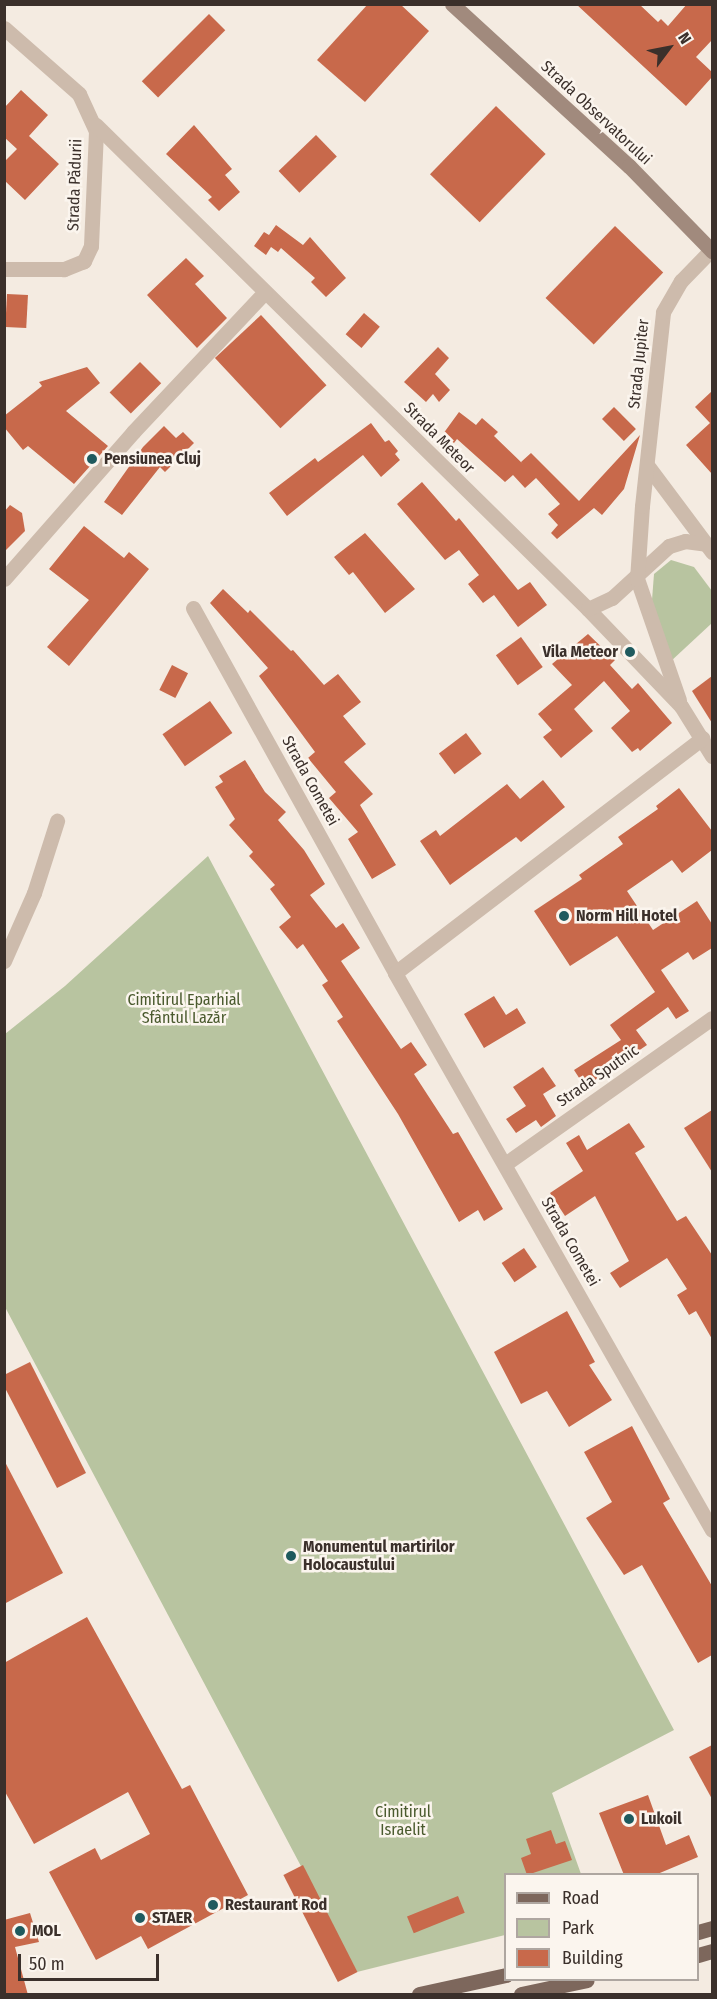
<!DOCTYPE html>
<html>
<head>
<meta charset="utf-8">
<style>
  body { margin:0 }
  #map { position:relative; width:717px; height:1999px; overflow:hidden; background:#f4ebe1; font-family:"Fira Sans Condensed",sans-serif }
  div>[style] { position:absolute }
  .green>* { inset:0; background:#b8c4a0 }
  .building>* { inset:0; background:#c8694b; transform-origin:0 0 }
  .minor>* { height:15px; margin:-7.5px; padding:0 7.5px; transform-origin:7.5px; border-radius:7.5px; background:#cdbbac }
  .secondary>* { height:15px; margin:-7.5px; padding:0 7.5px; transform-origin:7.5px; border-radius:7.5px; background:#a18a7d }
  .primary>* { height:15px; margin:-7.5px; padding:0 7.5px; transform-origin:7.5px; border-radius:7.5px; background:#7d675c }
  .dots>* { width:16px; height:16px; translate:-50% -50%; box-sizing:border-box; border:3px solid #fbf5ee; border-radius:50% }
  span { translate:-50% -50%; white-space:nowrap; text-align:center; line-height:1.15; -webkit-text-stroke:5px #fbf5ee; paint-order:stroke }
  .street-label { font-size:16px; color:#3b302b }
  .poi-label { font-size:16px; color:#3b302b; font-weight:700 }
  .left { translate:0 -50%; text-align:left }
  .right { translate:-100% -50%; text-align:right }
  .park-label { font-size:16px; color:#4a5a2e }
  .frame { position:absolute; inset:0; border:6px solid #3b302b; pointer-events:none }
  .legend { position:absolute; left:504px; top:1873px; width:195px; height:108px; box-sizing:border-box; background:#fbf5ee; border:2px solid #aea6a0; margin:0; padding:8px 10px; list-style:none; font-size:18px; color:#3b302b }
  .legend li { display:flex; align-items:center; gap:12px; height:30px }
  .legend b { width:30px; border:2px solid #aea6a0 }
  .north { position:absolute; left:639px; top:18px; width:60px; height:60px; -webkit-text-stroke:4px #fbf5ee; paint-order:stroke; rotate:58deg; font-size:16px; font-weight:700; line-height:24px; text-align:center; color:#3b302b }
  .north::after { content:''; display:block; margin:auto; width:21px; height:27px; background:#3b302b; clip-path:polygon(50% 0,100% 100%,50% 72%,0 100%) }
  .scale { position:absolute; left:18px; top:1954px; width:141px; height:27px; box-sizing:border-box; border:3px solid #3b302b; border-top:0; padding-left:8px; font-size:18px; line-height:21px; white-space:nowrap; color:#3b302b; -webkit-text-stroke:4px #fbf5ee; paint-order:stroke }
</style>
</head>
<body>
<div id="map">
  <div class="green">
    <i style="clip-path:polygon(671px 560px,694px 567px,712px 591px,712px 623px,670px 662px,652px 600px,654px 574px)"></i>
    <i style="clip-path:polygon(208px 856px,674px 1730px,552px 1793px,581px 1874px,506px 1874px,505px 1935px,357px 1972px,5px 1307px,5px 1034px,65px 986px)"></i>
  </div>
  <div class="building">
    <i style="clip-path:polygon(368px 4px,400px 4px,429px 31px,365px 102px,317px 60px)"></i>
    <i style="clip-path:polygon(576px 4px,639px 4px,658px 22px,661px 19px,668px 26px,687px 4px,712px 4px,712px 40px,696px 57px,712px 72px,712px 77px,686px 106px)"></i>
    <i style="left:209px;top:14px;width:23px;height:95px;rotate:45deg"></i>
    <i style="clip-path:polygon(21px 90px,48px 115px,29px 136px,59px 164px,25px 200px,4px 180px,4px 162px,17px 149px,4px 137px,4px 108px)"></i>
    <i style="left:496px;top:106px;width:69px;height:95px;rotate:44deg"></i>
    <i style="clip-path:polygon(194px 125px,232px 169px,225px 175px,240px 192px,219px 211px,208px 200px,212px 197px,166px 154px)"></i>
    <i style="left:316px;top:135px;width:30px;height:52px;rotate:46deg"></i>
    <i style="clip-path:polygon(276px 225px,303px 245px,310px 237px,346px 278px,326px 297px,311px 282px,315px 278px,281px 248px,278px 252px,271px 247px,266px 255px,254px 246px,264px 232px,269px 235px)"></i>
    <i style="left:615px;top:226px;width:67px;height:100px;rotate:44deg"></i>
    <i style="clip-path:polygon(186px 258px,204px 276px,195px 284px,227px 318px,197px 348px,147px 295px)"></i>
    <i style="left:7px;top:294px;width:21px;height:33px;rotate:3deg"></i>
    <i style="left:364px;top:313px;width:21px;height:28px;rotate:41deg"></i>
    <i style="left:261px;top:315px;width:96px;height:63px;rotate:47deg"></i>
    <i style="clip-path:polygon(438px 347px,449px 358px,435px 374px,450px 390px,439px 402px,433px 394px,426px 402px,404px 382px)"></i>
    <i style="left:140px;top:362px;width:30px;height:43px;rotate:45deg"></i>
    <i style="clip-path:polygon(87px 367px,100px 383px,66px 411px,108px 446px,74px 484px,28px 446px,23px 450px,4px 427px,4px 416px,42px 386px,39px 382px)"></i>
    <i style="clip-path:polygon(712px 391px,712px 474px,686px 445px,710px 423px,695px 407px)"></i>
    <i style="left:614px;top:407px;width:31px;height:17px;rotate:45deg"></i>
    <i style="clip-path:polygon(459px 412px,476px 425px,482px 418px,498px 432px,494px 436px,524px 465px,521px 462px,531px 453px,579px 501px,640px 435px,624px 489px,602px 515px,594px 508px,557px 539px,551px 533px,558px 525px,548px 514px,560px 504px,536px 478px,525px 488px,513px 475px,505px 482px,457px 439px,454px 443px,443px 434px)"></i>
    <i style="clip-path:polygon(371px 423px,385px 442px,389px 440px,398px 451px,395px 454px,400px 460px,381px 477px,363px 455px,287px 516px,269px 493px,315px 458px,318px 462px)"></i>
    <i style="clip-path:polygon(164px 426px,176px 438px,183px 432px,194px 443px,165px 472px,160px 467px,122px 515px,104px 502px,143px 447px)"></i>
    <i style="clip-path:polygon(422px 482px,456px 521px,459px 518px,518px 590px,530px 582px,547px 605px,518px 627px,494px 595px,483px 603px,468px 584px,479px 575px,459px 550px,445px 560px,397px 504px)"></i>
    <i style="clip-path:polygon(10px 505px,22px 513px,25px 531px,4px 552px,4px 512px)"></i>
    <i style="clip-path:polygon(84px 526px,124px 558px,129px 552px,149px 569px,69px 666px,47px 647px,89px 600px,49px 569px)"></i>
    <i style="clip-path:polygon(365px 533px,415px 589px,385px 613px,353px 572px,349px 575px,334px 557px)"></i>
    <i style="clip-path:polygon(223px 589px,248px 613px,250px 610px,291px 651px,293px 650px,324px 685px,338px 674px,361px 702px,343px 716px,366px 744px,344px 762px,373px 794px,360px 805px,396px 865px,372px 879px,348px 839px,358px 832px,329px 798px,336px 792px,308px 758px,315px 752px,259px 676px,268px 668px,210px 603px)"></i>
    <i style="clip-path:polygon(588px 634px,615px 660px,610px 665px,632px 689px,638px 683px,672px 723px,640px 751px,638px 748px,632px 752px,611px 728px,630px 711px,604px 681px,574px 709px,593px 731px,561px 758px,543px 737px,552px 730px,538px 714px,572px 685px,552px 664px)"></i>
    <i style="left:521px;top:637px;width:37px;height:31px;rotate:54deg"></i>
    <i style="left:172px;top:665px;width:18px;height:28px;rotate:27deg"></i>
    <i style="clip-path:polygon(712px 676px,712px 723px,692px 691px)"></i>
    <i style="left:210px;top:701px;width:39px;height:58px;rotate:55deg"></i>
    <i style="left:466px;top:733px;width:26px;height:34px;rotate:53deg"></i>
    <i style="clip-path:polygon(245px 760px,265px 792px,286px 812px,278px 820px,304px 850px,325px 884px,310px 895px,336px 928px,343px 923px,360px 948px,341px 961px,401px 1049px,411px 1042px,427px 1065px,414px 1074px,453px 1134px,458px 1132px,503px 1209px,484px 1221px,478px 1210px,459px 1222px,398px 1114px,337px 1021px,343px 1017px,322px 985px,328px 981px,303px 944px,297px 949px,279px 927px,291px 917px,270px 889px,275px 885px,249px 856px,253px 852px,229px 825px,235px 819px,215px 787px,223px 782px,219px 776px)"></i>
    <i style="clip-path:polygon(543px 780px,565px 807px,521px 842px,516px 837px,450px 885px,420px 841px,436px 830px,440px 836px,507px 784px,520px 799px)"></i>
    <i style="clip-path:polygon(679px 788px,712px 831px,712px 850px,682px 873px,672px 860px,627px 891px,653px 930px,697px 901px,712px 924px,712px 948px,693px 960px,688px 952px,661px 970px,689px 1011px,676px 1019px,668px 1007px,636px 1030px,647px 1045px,585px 1087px,574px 1070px,621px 1040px,610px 1025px,655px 992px,617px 936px,570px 966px,534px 911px,582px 879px,579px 875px,623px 844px,618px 837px,658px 809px,656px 806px)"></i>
    <i style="clip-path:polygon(494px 996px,506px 1015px,517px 1008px,526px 1023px,484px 1048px,464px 1014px)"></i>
    <i style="clip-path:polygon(543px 1067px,556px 1086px,543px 1094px,556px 1116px,541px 1127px,536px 1120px,516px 1133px,506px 1119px,526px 1106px,513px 1087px)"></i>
    <i style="clip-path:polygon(712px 1110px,712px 1172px,684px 1128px)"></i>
    <i style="clip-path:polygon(629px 1123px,645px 1147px,635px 1153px,677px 1221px,686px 1216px,712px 1255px,712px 1339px,696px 1311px,689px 1315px,677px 1295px,687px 1289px,667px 1258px,620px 1288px,610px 1273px,629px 1261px,595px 1196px,565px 1216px,550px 1193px,583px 1171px,566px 1143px,579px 1135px,587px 1150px)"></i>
    <i style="left:524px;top:1248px;width:23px;height:27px;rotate:56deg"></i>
    <i style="clip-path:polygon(567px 1311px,595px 1362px,589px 1365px,612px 1400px,569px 1427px,547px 1391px,521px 1404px,494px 1352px)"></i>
    <i style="clip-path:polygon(30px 1362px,86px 1473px,57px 1488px,4px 1386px,4px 1375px)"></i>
    <i style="clip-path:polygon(632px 1426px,670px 1499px,663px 1503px,712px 1586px,712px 1655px,698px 1663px,642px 1565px,624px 1575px,586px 1518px,612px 1502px,584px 1452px)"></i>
    <i style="clip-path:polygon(4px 1460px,63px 1573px,4px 1604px)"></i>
    <i style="clip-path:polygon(87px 1617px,182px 1789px,190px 1785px,248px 1895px,148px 1949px,141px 1936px,96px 1960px,49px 1872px,95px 1848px,101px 1860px,150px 1834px,128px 1792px,34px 1844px,4px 1790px,4px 1663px)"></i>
    <i style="clip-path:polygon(712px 1745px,712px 1799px,689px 1757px)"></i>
    <i style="clip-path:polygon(648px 1795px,666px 1845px,689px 1835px,698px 1857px,655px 1875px,624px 1875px,599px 1813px)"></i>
    <i style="clip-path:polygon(551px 1830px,556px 1844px,565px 1841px,572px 1860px,527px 1875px,521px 1858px,531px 1854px,526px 1839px)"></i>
    <i style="left:303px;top:1865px;width:120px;height:22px;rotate:63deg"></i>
    <i style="left:458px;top:1896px;width:18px;height:55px;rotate:68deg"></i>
    <i style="clip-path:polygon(30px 1913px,39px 1942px,15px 1947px,28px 1995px,4px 1995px,4px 1920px)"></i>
  </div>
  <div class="minor">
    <i style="left:4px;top:28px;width:100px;rotate:41.3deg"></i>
    <i style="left:79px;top:94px;width:41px;rotate:65.3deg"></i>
    <i style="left:96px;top:131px;width:115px;rotate:92.5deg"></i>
    <i style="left:91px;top:246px;width:17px;rotate:115deg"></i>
    <i style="left:84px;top:261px;width:22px;rotate:158deg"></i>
    <i style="left:64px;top:269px;width:60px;rotate:180deg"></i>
    <i style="left:96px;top:125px;width:690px;rotate:44.53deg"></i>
    <i style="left:588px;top:609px;width:134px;rotate:46.2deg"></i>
    <i style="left:681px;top:706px;width:59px;rotate:58.2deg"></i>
    <i style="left:647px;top:465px;width:109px;rotate:53.2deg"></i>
    <i style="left:4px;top:579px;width:196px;rotate:-48.7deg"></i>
    <i style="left:133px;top:432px;width:192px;rotate:-46.7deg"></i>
    <i style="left:193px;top:608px;width:417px;rotate:61deg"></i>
    <i style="left:395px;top:973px;width:641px;rotate:60.35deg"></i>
    <i style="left:588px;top:609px;width:26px;rotate:-25deg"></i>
    <i style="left:612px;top:598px;width:77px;rotate:-42.4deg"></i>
    <i style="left:669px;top:546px;width:17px;rotate:-17deg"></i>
    <i style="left:685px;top:541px;width:21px;rotate:8deg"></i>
    <i style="left:679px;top:700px;width:128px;rotate:-109.1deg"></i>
    <i style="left:637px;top:579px;width:73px;rotate:-86.1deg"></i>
    <i style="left:642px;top:506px;width:195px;rotate:-83.8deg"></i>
    <i style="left:663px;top:312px;width:36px;rotate:-60deg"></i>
    <i style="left:681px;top:281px;width:45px;rotate:-45.9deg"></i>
    <i style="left:4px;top:961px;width:74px;rotate:-66.2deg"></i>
    <i style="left:34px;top:893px;width:76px;rotate:-72.3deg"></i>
    <i style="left:395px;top:973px;width:387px;rotate:-37.4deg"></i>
    <i style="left:505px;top:1164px;width:253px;rotate:-35.2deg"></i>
  </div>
  <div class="secondary">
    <i style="left:452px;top:4px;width:240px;rotate:42.5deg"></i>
    <i style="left:629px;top:166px;width:119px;rotate:45.7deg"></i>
  </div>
  <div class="primary">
    <i style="left:698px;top:1932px;width:15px;rotate:-16deg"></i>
    <i style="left:698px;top:1955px;width:15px;rotate:-16deg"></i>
    <i style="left:419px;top:1994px;width:89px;rotate:-12.3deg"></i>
    <i style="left:521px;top:1994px;width:67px;rotate:-12deg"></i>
  </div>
  <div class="dots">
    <i style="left:92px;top:459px;background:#1f5a5e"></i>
    <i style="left:630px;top:652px;background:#1f5a5e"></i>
    <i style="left:564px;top:916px;background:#1f5a5e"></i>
    <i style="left:291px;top:1556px;background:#1f5a5e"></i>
    <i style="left:629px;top:1819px;background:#1f5a5e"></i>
    <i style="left:213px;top:1905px;background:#1f5a5e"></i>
    <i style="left:140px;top:1918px;background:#1f5a5e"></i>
    <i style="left:20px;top:1931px;background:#1f5a5e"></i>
  </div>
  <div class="street-label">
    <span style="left:596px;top:113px;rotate:43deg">Strada Observatorului</span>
    <span style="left:75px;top:185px;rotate:-88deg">Strada Pădurii</span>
    <span style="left:639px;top:364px;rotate:-84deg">Strada Jupiter</span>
    <span style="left:439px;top:438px;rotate:45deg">Strada Meteor</span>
    <span style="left:310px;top:781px;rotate:61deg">Strada Cometei</span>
    <span style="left:598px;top:1076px;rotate:-35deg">Strada Sputnic</span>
    <span style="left:570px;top:1242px;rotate:60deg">Strada Cometei</span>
  </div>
  <div class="poi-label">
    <span class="left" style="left:104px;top:459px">Pensiunea Cluj</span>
    <span class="right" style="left:618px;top:652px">Vila Meteor</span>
    <span class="left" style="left:576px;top:916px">Norm Hill Hotel</span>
    <span class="left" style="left:303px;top:1556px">Monumentul martirilor<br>Holocaustului</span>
    <span class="left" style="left:641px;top:1819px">Lukoil</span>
    <span class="left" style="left:225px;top:1905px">Restaurant Rod</span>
    <span class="left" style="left:152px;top:1918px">STAER</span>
    <span class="left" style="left:32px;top:1931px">MOL</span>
  </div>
  <div class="park-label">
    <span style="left:184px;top:1009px">Cimitirul Eparhial<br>Sfântul Lazăr</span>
    <span style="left:403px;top:1821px">Cimitirul<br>Israelit</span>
  </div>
  <div class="frame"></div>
  <ul class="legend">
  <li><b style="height:8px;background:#7d675c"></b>Road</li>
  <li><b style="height:16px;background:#b8c4a0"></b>Park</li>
  <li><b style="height:16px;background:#c8694b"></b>Building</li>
  </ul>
  <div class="north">N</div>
  <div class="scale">50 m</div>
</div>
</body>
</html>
